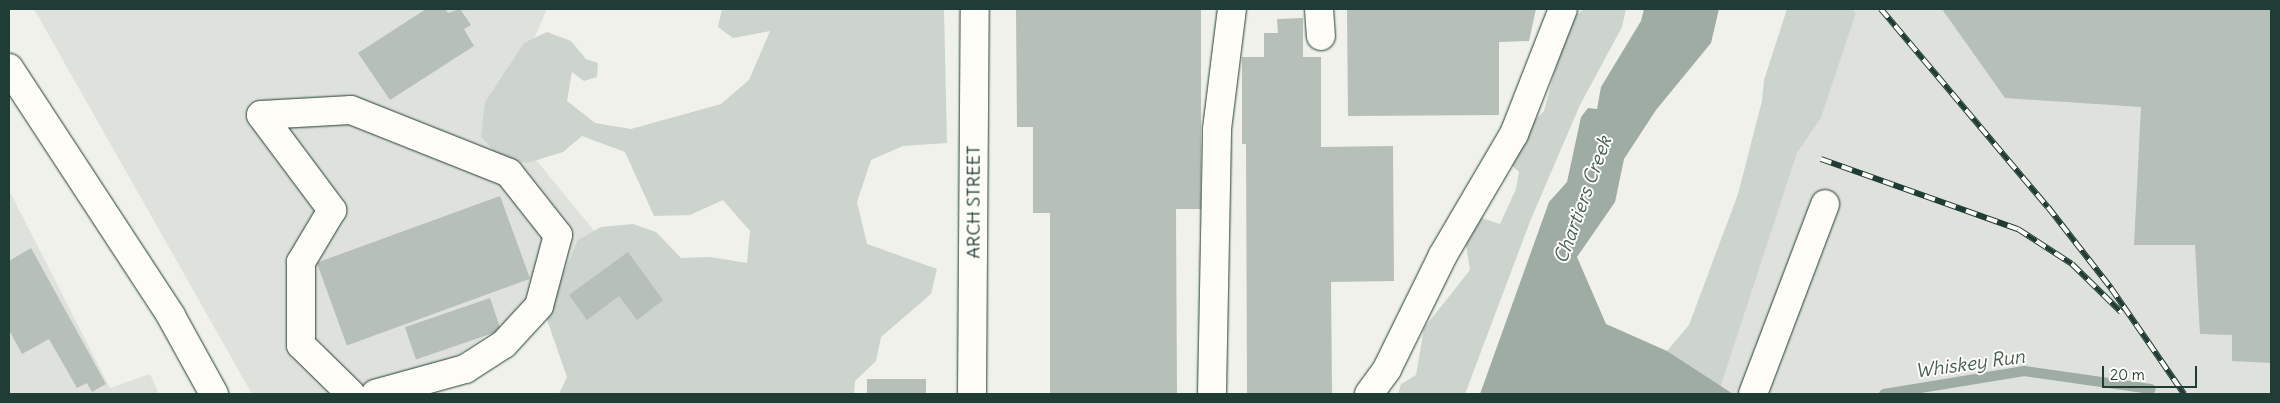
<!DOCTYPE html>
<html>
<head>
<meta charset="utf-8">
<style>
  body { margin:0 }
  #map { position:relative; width:2280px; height:403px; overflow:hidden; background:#f0f1eb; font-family:Delius,sans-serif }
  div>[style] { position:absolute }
  .built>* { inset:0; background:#dfe2dc }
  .green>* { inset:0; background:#cdd3cd }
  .water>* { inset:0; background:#9faca4 }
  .stream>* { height:10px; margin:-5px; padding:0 5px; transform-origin:5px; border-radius:5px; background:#9faca4 }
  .building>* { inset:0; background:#b6bfb8; transform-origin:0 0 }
  .roads { filter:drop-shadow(0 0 1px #1f3d34) drop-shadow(0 0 1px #1f3d34) }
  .minor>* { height:28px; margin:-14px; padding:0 14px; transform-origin:14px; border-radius:14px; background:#fdfcf7 }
  .rail>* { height:5.5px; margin-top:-2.75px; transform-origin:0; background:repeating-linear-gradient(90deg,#fdfcf7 0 11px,#1f3d34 0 22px); box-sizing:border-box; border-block:1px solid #1f3d34 }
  span { translate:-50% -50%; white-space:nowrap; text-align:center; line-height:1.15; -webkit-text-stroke:4px #fdfcf7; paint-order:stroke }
  .street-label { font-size:18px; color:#1f3d34 }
  .water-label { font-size:19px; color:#455e56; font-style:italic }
  .frame { position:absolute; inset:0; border:10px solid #1f3d34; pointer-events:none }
  .scale { position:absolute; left:2102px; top:366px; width:95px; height:22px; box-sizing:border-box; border:2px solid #1f3d34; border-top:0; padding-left:6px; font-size:15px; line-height:18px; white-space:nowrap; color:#1f3d34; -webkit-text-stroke:4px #fdfcf7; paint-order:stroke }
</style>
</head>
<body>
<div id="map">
  <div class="built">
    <i style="clip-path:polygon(34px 9px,547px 9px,500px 116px,610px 250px,401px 394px,252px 394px)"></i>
    <i style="clip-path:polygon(1852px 9px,2271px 9px,2271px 394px,1717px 394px,1797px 153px,1821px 118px,1856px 13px)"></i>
    <i style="clip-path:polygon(9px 190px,110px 388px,150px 374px,159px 394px,9px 394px)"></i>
  </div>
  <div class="green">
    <i style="clip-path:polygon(722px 9px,944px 9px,947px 143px,903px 146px,871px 160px,857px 202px,867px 244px,937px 269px,931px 294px,881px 337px,876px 361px,855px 381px,854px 394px,559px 394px,567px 377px,545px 314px,578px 240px,601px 227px,633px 224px,656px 232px,681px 258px,710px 257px,747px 263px,750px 231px,723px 200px,690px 215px,654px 216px,625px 152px,582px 136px,563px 152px,527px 163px,498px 156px,481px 136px,485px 102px,524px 43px,547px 32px,571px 41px,586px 59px,598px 63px,597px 77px,584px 81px,572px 72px,567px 101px,595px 123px,631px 129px,721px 104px,749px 80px,770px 31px,733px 38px,718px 27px)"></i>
    <i style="clip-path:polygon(1584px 9px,1626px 9px,1622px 27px,1580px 105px,1531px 219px,1465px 394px,1398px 394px,1401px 384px,1416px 375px,1424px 328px,1470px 270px,1464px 232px,1479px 217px,1500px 224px,1516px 189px,1519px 172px,1508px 162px,1527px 128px,1544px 111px,1568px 21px)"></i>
    <i style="clip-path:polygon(1787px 9px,1852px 9px,1856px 13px,1821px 118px,1797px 153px,1720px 388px,1667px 351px,1689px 325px,1738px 194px,1762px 101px,1764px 80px)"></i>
  </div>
  <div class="water">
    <i style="clip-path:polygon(1644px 9px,1719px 9px,1711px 43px,1656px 110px,1624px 159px,1615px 202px,1577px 257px,1606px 324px,1667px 351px,1733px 394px,1480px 394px,1549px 202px,1567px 182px,1581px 117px,1588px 108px,1597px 109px,1601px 87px,1641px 21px)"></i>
  </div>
  <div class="stream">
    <i style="left:1884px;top:394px;width:142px;rotate:-9.3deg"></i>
    <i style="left:2024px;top:371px;width:128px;rotate:8.1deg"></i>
  </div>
  <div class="building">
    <i style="clip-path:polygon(426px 9px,445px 9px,448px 13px,460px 9px,471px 25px,464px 29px,474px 46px,390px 100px,358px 53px)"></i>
    <i style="clip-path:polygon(1016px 9px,1201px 9px,1201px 209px,1176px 209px,1177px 394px,1050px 394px,1050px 213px,1033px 213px,1033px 127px,1017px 127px)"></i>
    <i style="clip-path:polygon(1347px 9px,1536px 9px,1529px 41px,1499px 42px,1499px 115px,1348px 116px)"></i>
    <i style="clip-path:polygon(1942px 9px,2271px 9px,2271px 363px,2232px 361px,2232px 335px,2200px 334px,2195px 245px,2134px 245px,2141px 107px,2005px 98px)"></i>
    <i style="clip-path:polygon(1303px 18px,1303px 57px,1321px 57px,1321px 147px,1393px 146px,1394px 281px,1331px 282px,1332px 394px,1247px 394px,1246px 144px,1242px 144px,1242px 57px,1264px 57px,1264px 33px,1278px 33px,1277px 19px)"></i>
    <i style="left:500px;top:196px;width:88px;height:195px;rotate:70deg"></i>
    <i style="clip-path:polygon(31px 248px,106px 384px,92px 392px,87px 383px,77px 388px,49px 339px,22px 354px,9px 330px,9px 261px)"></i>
    <i style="clip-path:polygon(628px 252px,663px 300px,637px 320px,619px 296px,587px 320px,569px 295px)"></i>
    <i style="left:490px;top:298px;width:34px;height:90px;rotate:71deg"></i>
    <i style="left:867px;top:379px;width:59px;height:15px"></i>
  </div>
  <div class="roads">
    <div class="minor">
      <i style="left:1319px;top:9px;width:27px;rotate:86deg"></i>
      <i style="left:9px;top:68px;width:296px;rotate:56.8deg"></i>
      <i style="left:171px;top:316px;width:89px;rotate:61.1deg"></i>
      <i style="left:261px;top:115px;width:90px;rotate:-3.2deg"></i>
      <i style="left:351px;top:110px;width:170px;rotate:21.7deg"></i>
      <i style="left:509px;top:173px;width:79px;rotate:51.7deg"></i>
      <i style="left:558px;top:235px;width:73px;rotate:105deg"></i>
      <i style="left:539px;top:306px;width:52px;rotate:132.6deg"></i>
      <i style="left:504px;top:344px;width:46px;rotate:147.3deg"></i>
      <i style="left:465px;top:369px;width:93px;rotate:164.5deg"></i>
      <i style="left:261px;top:115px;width:119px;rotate:53.2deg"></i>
      <i style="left:332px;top:210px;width:61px;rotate:120.8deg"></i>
      <i style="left:301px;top:262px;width:83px;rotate:90deg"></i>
      <i style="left:301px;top:345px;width:70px;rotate:44.4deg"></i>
      <i style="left:972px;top:394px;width:385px;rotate:-89.6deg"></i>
      <i style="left:1212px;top:394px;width:265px;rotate:-88.9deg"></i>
      <i style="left:1217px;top:129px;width:121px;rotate:-82.9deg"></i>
      <i style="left:1369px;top:394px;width:31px;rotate:-54deg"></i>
      <i style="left:1387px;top:369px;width:127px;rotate:-63.8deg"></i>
      <i style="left:1443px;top:255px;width:140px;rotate:-59.6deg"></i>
      <i style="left:1514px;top:134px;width:134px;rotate:-68.6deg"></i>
      <i style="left:1753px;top:394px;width:203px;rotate:-69.2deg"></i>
    </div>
  </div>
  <div class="rail">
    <i style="left:1881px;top:9px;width:259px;rotate:49.9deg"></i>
    <i style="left:2048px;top:207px;width:103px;rotate:52.1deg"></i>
    <i style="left:2111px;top:288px;width:129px;rotate:55.4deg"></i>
    <i style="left:1821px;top:159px;width:209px;rotate:19.6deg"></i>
    <i style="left:2018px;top:229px;width:64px;rotate:32.9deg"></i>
    <i style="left:2072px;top:264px;width:69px;rotate:44.4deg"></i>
  </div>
  <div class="street-label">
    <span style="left:974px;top:202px;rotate:-90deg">ARCH STREET</span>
  </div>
  <div class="water-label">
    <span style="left:1583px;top:200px;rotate:-70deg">Chartiers Creek</span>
    <span style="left:1970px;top:364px;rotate:-8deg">Whiskey Run</span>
  </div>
  <div class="frame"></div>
  <div class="scale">20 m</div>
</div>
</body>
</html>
